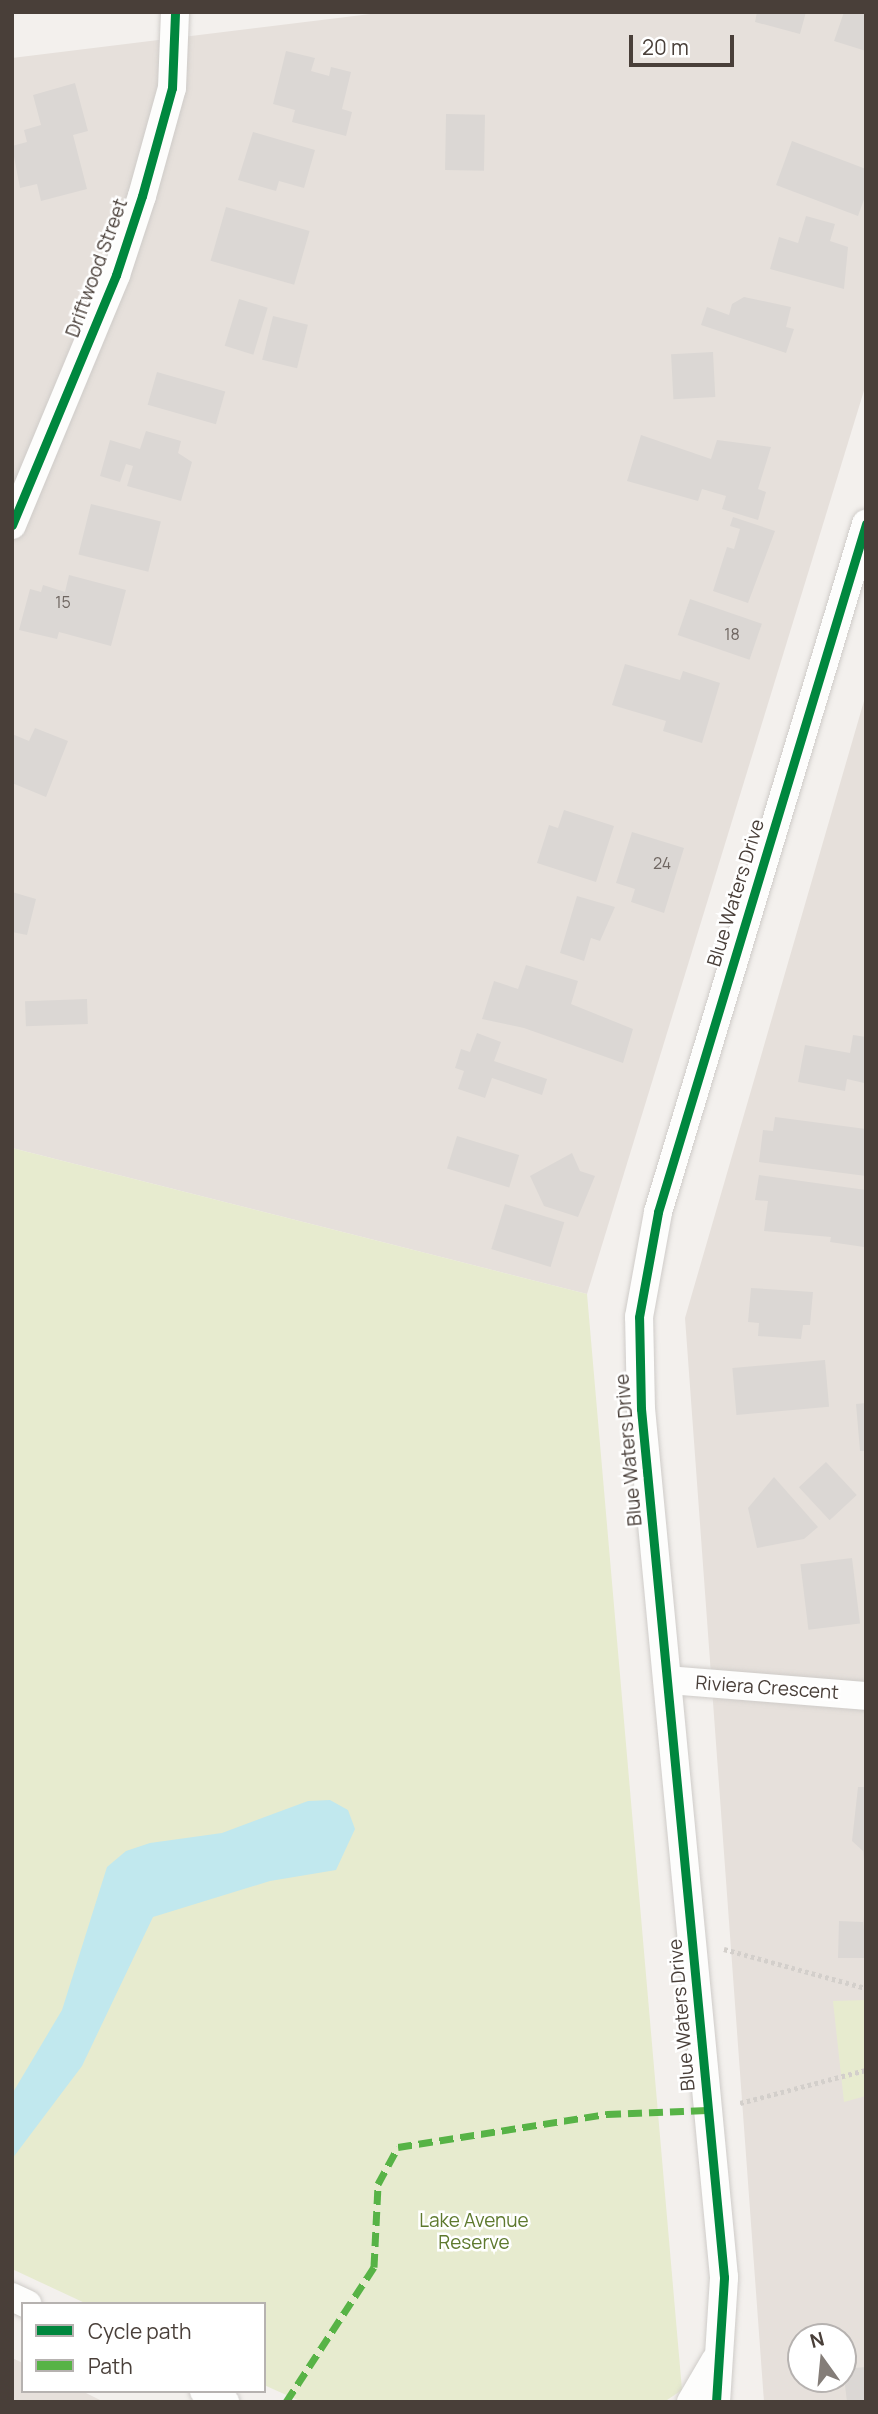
<!DOCTYPE html>
<html>
<head>
<meta charset="utf-8">
<style>
  body { margin:0 }
  #map { position:relative; width:878px; height:2414px; overflow:hidden; background:#f3f0ed; font-family:Manrope,sans-serif }
  div>[style] { position:absolute }
  .residential>* { inset:0; background:#e6e0db }
  .green>* { inset:0; background:#e7ebcf }
  .water>* { inset:0; background:#c1e8ee }
  .building>* { inset:0; background:#dbd7d4; transform-origin:0 0 }
  .path>* { height:4.5px; margin-top:-2.25px; transform-origin:0; background:repeating-linear-gradient(90deg,#d3cfcb 0 3.5px,transparent 0 7px) }
  .roads { filter:drop-shadow(0 0 2px #cfccc9) drop-shadow(0 0 2px #cfccc9) }
  .street>* { height:28px; margin:-14px; padding:0 14px; transform-origin:14px; border-radius:14px; background:#fdfdfc }
  .quiet>* { height:7px; margin-top:-3.5px; transform-origin:0; background:repeating-linear-gradient(90deg,#57b346 0 14px,transparent 0 21px) }
  .cycleway>* { height:9px; margin:-4.5px; padding:0 4.5px; transform-origin:4.5px; border-radius:4.5px; background:#00873e }
  span { translate:-50% -50%; white-space:nowrap; text-align:center; line-height:1.15; -webkit-text-stroke:5px #fff; paint-order:stroke }
  .number-label { font-size:16px; color:#6f6661 }
  .number-label span { -webkit-text-stroke-width:0 }
  .street-label { font-size:19px; color:#493f39 }
  .park-label { font-size:19px; color:#5e792e }
  .frame { position:absolute; inset:0; border:14px solid #493f39; pointer-events:none }
  .legend { position:absolute; left:21px; top:2302px; width:245px; height:91px; box-sizing:border-box; background:#fff; border:2px solid #b6b2b0; margin:0; padding:9px 12px; list-style:none; font-size:21px; color:#493f39 }
  .legend li { display:flex; align-items:center; gap:14px; height:35px }
  .legend b { width:35px; border:2px solid #b6b2b0 }
  .north { position:absolute; left:787px; top:2323px; width:70px; height:70px; box-sizing:border-box; background:#fff; border:2px solid #b6b2b0; border-radius:50%; rotate:345deg; font-size:19px; font-weight:700; line-height:28px; text-align:center; color:#493f39 }
  .north::after { content:''; display:block; margin:auto; width:24px; height:32px; background:#847d78; clip-path:polygon(50% 0,100% 100%,50% 72%,0 100%) }
  .scale { position:absolute; left:629px; top:35px; width:105px; height:32px; box-sizing:border-box; border:4px solid #493f39; border-top:0; padding-left:9px; font-size:21px; line-height:24px; white-space:nowrap; color:#493f39; -webkit-text-stroke:5px #fff; paint-order:stroke }
</style>
</head>
<body>
<div id="map">
  <div class="residential">
    <i style="clip-path:polygon(387px 12px,866px 12px,866px 384px,587px 1294px,12px 1148px,12px 58px)"></i>
    <i style="clip-path:polygon(evenodd,866px 694px,866px 2402px,764px 2402px,685px 1318px,866px 694px,801px 2337px,843px 2337px,843px 2379px,801px 2379px,801px 2337px)"></i>
    <i style="clip-path:polygon(12px 2358px,23px 2363px,23px 2391px,82px 2391px,104px 2402px,12px 2402px)"></i>
  </div>
  <div class="green">
    <i style="clip-path:polygon(12px 1148px,587px 1294px,682px 2390px,664px 2402px,302px 2402px,264px 2385px,264px 2304px,87px 2304px,12px 2269px)"></i>
    <i style="clip-path:polygon(866px 2000px,866px 2096px,844px 2102px,833px 2001px)"></i>
  </div>
  <div class="water">
    <i style="clip-path:polygon(330px 1800px,348px 1810px,355px 1829px,336px 1870px,270px 1881px,153px 1917px,82px 2066px,12px 2159px,12px 2094px,62px 2010px,107px 1867px,126px 1851px,150px 1843px,222px 1833px,308px 1801px)"></i>
  </div>
  <div class="building">
    <i style="clip-path:polygon(757px 12px,806px 12px,800px 34px,755px 22px)"></i>
    <i style="clip-path:polygon(844px 12px,866px 12px,866px 51px,834px 41px)"></i>
    <i style="clip-path:polygon(286px 51px,315px 58px,311px 71px,329px 76px,331px 67px,351px 72px,342px 109px,352px 112px,346px 136px,292px 122px,295px 110px,273px 104px)"></i>
    <i style="clip-path:polygon(75px 83px,88px 131px,73px 135px,87px 189px,41px 201px,37px 184px,20px 188px,12px 146px,27px 142px,24px 130px,41px 125px,33px 95px)"></i>
    <i style="left:446px;top:114px;width:39px;height:56px;rotate:1deg"></i>
    <i style="clip-path:polygon(253px 132px,315px 150px,304px 188px,279px 181px,276px 191px,238px 180px)"></i>
    <i style="clip-path:polygon(792px 141px,866px 169px,866px 194px,858px 216px,776px 185px)"></i>
    <i style="left:226px;top:207px;width:87px;height:56px;rotate:16deg"></i>
    <i style="clip-path:polygon(806px 216px,835px 224px,830px 241px,848px 247px,844px 289px,770px 269px,779px 237px,798px 243px)"></i>
    <i style="clip-path:polygon(744px 297px,791px 307px,786px 327px,794px 329px,786px 353px,701px 325px,707px 307px,729px 315px,732px 304px)"></i>
    <i style="left:239px;top:299px;width:30px;height:49px;rotate:17deg"></i>
    <i style="left:273px;top:316px;width:36px;height:45px;rotate:14deg"></i>
    <i style="left:713px;top:352px;width:45px;height:42px;rotate:87deg"></i>
    <i style="left:157px;top:372px;width:71px;height:34px;rotate:16deg"></i>
    <i style="clip-path:polygon(146px 431px,181px 441px,178px 453px,192px 462px,181px 501px,127px 486px,133px 466px,126px 464px,120px 482px,100px 476px,110px 440px,140px 449px)"></i>
    <i style="clip-path:polygon(641px 435px,711px 459px,717px 440px,771px 447px,758px 489px,766px 492px,758px 520px,722px 509px,726px 496px,702px 489px,698px 501px,627px 481px)"></i>
    <i style="left:91px;top:504px;width:72px;height:52px;rotate:14deg"></i>
    <i style="clip-path:polygon(733px 517px,775px 531px,748px 603px,713px 591px,727px 547px,734px 549px,740px 529px,730px 526px)"></i>
    <i style="clip-path:polygon(69px 575px,126px 590px,111px 646px,59px 632px,57px 639px,19px 630px,30px 589px,41px 592px,43px 585px,65px 592px)"></i>
    <i style="left:690px;top:599px;width:76px;height:38px;rotate:19deg"></i>
    <i style="clip-path:polygon(625px 664px,680px 680px,683px 671px,720px 683px,702px 743px,663px 731px,666px 721px,612px 705px)"></i>
    <i style="clip-path:polygon(35px 728px,68px 741px,46px 797px,12px 783px,12px 734px,29px 741px)"></i>
    <i style="clip-path:polygon(564px 810px,614px 826px,596px 882px,537px 863px,549px 825px,558px 828px)"></i>
    <i style="clip-path:polygon(632px 832px,684px 848px,664px 913px,631px 902px,635px 889px,616px 883px)"></i>
    <i style="clip-path:polygon(12px 892px,36px 899px,27px 935px,12px 932px)"></i>
    <i style="clip-path:polygon(577px 896px,615px 907px,600px 941px,591px 938px,584px 961px,560px 953px)"></i>
    <i style="clip-path:polygon(526px 965px,578px 981px,571px 1004px,633px 1029px,623px 1063px,524px 1028px,482px 1019px,494px 981px,518px 989px)"></i>
    <i style="left:87px;top:999px;width:25px;height:62px;rotate:88deg"></i>
    <i style="clip-path:polygon(477px 1033px,501px 1042px,494px 1061px,547px 1079px,542px 1095px,492px 1078px,485px 1098px,458px 1089px,464px 1071px,455px 1068px,461px 1049px,470px 1052px)"></i>
    <i style="clip-path:polygon(853px 1035px,866px 1037px,864px 1083px,847px 1079px,845px 1091px,798px 1082px,805px 1045px,850px 1053px)"></i>
    <i style="clip-path:polygon(775px 1117px,866px 1129px,866px 1176px,759px 1162px,763px 1130px,773px 1131px)"></i>
    <i style="left:457px;top:1136px;width:65px;height:34px;rotate:17deg"></i>
    <i style="clip-path:polygon(572px 1153px,580px 1171px,595px 1176px,578px 1217px,544px 1206px,530px 1176px)"></i>
    <i style="clip-path:polygon(759px 1175px,866px 1190px,864px 1247px,830px 1242px,831px 1237px,764px 1231px,768px 1201px,755px 1200px)"></i>
    <i style="left:505px;top:1204px;width:62px;height:47px;rotate:17deg"></i>
    <i style="clip-path:polygon(751px 1288px,813px 1292px,810px 1325px,803px 1325px,801px 1339px,758px 1336px,759px 1323px,748px 1322px)"></i>
    <i style="left:825px;top:1360px;width:47px;height:93px;rotate:85deg"></i>
    <i style="clip-path:polygon(866px 1403px,866px 1451px,860px 1451px,856px 1404px)"></i>
    <i style="left:826px;top:1462px;width:45px;height:37px;rotate:47deg"></i>
    <i style="clip-path:polygon(774px 1477px,818px 1527px,804px 1539px,757px 1548px,748px 1508px)"></i>
    <i style="left:852px;top:1558px;width:66px;height:52px;rotate:83deg"></i>
    <i style="clip-path:polygon(858px 1787px,866px 1787px,866px 1881px,863px 1851px,852px 1841px)"></i>
    <i style="clip-path:polygon(863px 1916px,866px 1958px,838px 1958px,839px 1921px,863px 1922px)"></i>
    <i style="clip-path:polygon(866px 2367px,866px 2402px,847px 2402px,843px 2369px)"></i>
  </div>
  <div class="path">
    <i style="left:724px;top:1949px;width:147px;rotate:15.4deg"></i>
    <i style="left:740px;top:2103px;width:130px;rotate:-14.7deg"></i>
  </div>
  <div class="roads">
    <div class="street">
      <i style="left:12px;top:525px;width:271px;rotate:-67.4deg"></i>
      <i style="left:116px;top:275px;width:83px;rotate:-71.8deg"></i>
      <i style="left:142px;top:196px;width:112px;rotate:-74.5deg"></i>
      <i style="left:172px;top:88px;width:76px;rotate:-87.7deg"></i>
      <i style="left:668px;top:1680px;width:199px;rotate:4.6deg"></i>
      <i style="left:12px;top:2297px;width:17px;rotate:25deg"></i>
      <i style="left:204px;top:2391px;width:24px;rotate:28deg"></i>
      <i style="left:691px;top:2402px;width:48px;rotate:-59.7deg"></i>
      <i style="left:716px;top:2402px;width:125px;rotate:-86.3deg"></i>
      <i style="left:724px;top:2277px;width:872px;rotate:-95.46deg"></i>
      <i style="left:641px;top:1409px;width:92px;rotate:-91.2deg"></i>
      <i style="left:639px;top:1317px;width:107px;rotate:-79.7deg"></i>
      <i style="left:658px;top:1212px;width:719px;rotate:-73.18deg"></i>
    </div>
  </div>
  <div class="quiet">
    <i style="left:286px;top:2402px;width:161px;rotate:-56.9deg"></i>
    <i style="left:374px;top:2267px;width:83px;rotate:-87.2deg"></i>
    <i style="left:378px;top:2184px;width:42px;rotate:-61.6deg"></i>
    <i style="left:398px;top:2147px;width:212px;rotate:-9deg"></i>
    <i style="left:607px;top:2114px;width:101px;rotate:-2.3deg"></i>
  </div>
  <div class="cycleway">
    <i style="left:12px;top:525px;width:271px;rotate:-67.4deg"></i>
    <i style="left:116px;top:275px;width:83px;rotate:-71.8deg"></i>
    <i style="left:142px;top:196px;width:112px;rotate:-74.5deg"></i>
    <i style="left:172px;top:88px;width:76px;rotate:-87.7deg"></i>
    <i style="left:716px;top:2402px;width:125px;rotate:-86.3deg"></i>
    <i style="left:724px;top:2277px;width:872px;rotate:-95.46deg"></i>
    <i style="left:641px;top:1409px;width:92px;rotate:-91.2deg"></i>
    <i style="left:639px;top:1317px;width:107px;rotate:-79.7deg"></i>
    <i style="left:658px;top:1212px;width:719px;rotate:-73.18deg"></i>
  </div>
  <div class="number-label">
    <span style="left:63px;top:602px">15</span>
    <span style="left:732px;top:634px">18</span>
    <span style="left:662px;top:863px">24</span>
  </div>
  <div class="street-label">
    <span style="left:97px;top:268px;rotate:-70deg">Driftwood Street</span>
    <span style="left:736px;top:893px;rotate:-73deg">Blue Waters Drive</span>
    <span style="left:629px;top:1450px;rotate:-95deg">Blue Waters Drive</span>
    <span style="left:767px;top:1688px;rotate:4deg">Riviera Crescent</span>
    <span style="left:682px;top:2015px;rotate:-95deg">Blue Waters Drive</span>
  </div>
  <div class="park-label">
    <span style="left:474px;top:2232px">Lake Avenue<br>Reserve</span>
  </div>
  <div class="frame"></div>
  <ul class="legend">
  <li><b style="height:9px;background:#00873e"></b>Cycle path</li>
  <li><b style="height:9px;background:#57b346"></b>Path</li>
  </ul>
  <div class="north">N</div>
  <div class="scale">20 m</div>
</div>
</body>
</html>
